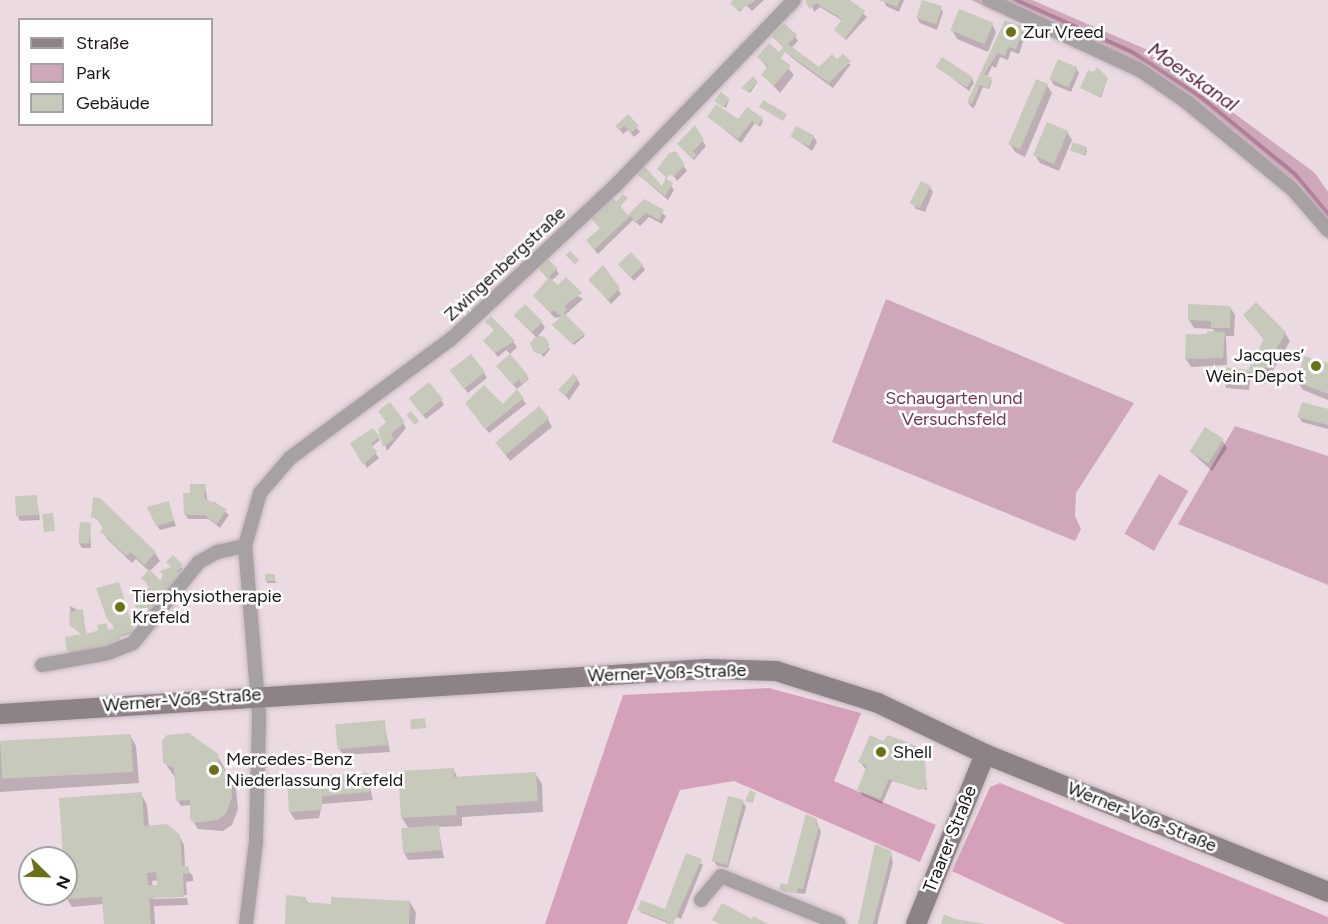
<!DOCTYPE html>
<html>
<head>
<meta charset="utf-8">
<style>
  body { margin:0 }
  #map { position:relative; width:1328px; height:924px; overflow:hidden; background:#ebdae2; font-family:Figtree,sans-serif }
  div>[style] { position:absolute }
  .green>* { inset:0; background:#cfa7ba; transform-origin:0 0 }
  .forest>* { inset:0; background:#d5a0ba }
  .shadow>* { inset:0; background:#0003 }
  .stream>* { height:4px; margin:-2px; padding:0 2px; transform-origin:2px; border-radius:2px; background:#af7d97 }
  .building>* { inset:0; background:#c7c9ba; transform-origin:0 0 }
  .round { border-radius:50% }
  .roads { filter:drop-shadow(0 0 2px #c6b7be) drop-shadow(0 0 2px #c6b7be) }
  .street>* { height:14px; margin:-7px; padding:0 7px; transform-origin:7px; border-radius:7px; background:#a8a1a4 }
  .secondary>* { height:20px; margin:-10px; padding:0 10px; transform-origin:10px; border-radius:10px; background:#8c8287 }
  .dots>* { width:16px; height:16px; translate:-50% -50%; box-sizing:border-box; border:3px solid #fff; border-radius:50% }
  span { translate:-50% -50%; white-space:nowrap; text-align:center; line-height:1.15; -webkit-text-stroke:5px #fff; paint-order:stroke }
  .poi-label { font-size:18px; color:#1c1619 }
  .left { translate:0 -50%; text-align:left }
  .right { translate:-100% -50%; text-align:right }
  .street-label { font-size:18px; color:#1c1619 }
  .park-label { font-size:18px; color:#753458 }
  .water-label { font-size:20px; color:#591b3f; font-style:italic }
  .legend { position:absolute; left:18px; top:18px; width:195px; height:108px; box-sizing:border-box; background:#fff; border:2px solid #a4a2a3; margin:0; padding:8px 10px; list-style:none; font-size:18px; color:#1c1619 }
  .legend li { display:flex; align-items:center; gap:12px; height:30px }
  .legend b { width:30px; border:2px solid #a4a2a3 }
  .north { position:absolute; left:18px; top:846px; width:60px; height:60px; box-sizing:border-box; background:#fff; border:2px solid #a4a2a3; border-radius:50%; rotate:113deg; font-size:16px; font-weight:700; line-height:24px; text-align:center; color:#1c1619 }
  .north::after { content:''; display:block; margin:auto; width:21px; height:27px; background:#6c7117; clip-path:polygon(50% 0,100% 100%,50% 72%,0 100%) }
</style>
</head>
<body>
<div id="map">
  <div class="green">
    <i style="clip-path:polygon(971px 0,1032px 0,1150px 51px,1315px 173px,1328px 192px,1328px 240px,1293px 197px,1150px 83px)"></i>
    <i style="clip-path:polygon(886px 299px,1134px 403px,1076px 493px,1075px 516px,1081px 529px,1075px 541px,832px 442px)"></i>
    <i style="clip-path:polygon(1235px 426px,1328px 456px,1328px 585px,1178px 524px)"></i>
    <i style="left:1159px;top:474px;width:34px;height:69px;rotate:30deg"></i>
  </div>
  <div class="forest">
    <i style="clip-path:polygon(769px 688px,861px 713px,834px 781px,936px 825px,920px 862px,734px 781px,680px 790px,627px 924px,545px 924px,623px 695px)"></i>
    <i style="clip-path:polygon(1000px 783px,1328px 917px,1328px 924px,1066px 924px,952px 871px,990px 787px)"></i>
  </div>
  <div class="shadow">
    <i style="clip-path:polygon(736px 0,764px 0,752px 11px,746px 5px,740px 12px,733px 5px)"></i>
    <i style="clip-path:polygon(810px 0,848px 0,867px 17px,846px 40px,837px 32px,843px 21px,820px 7px,814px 12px)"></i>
    <i style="clip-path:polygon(884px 0,904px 0,899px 12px,886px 6px)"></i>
    <i style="clip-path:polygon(940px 7px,943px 12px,937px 30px,920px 23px,917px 18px)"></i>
    <i style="clip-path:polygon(1006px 22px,1026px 33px,1019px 54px,1011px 51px,1008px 60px,1000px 57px,996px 68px,992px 66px,987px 77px,992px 81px,989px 89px,983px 87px,974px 108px,971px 107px,968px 102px)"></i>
    <i style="clip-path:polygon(992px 24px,996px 32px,988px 52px,957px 39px,952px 30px)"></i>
    <i style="clip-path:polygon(773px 36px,795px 36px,798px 41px,791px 48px,818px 68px,837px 62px,851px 64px,833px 88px,792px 58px)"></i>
    <i style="clip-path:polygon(769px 46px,794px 75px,780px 93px,763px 75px,768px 69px,759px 57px)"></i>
    <i style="clip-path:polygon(938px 67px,972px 78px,974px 83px,969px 91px)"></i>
    <i style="clip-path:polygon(1076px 68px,1079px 73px,1071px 92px,1054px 85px,1051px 80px)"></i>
    <i style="clip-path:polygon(1107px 79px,1101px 98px,1082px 88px)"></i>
    <i style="clip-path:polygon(757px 83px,750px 93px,743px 88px)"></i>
    <i style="clip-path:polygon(1047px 85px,1052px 93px,1025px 157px,1015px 152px,1010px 144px)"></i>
    <i style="clip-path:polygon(729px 100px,726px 108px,718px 103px)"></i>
    <i style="clip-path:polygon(747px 109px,763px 121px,760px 127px,755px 123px,741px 143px,709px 117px,738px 121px)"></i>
    <i style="clip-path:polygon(628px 116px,640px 132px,634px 137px,628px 130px,623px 134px,617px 126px)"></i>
    <i style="clip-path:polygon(694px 128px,706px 146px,694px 160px,680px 146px)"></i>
    <i style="clip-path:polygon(1067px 132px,1072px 140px,1059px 171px,1040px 163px,1035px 155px)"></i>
    <i style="clip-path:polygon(792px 136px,814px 137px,817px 142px,812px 151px)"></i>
    <i style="clip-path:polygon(1072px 149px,1086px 149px,1087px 151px,1085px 156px)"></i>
    <i style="clip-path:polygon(675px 153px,687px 171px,677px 181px,667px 166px)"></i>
    <i style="clip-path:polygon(660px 171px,669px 174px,666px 180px,674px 190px,668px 200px,635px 172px,663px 189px,667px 178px)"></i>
    <i style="clip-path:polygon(930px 187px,933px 192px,925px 212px,916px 209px,913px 204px)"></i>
    <i style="clip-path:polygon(611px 196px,617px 203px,626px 199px,620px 207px,628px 217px,644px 201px,666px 216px,662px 224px,649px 217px,640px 226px,633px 220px,598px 254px,591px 246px,601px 229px,590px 216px)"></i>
    <i style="clip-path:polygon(620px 265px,642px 265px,645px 270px,634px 281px)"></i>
    <i style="clip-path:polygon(538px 267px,556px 269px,559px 274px,551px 281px,583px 299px,564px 316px,585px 336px,574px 345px,555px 327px,563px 316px,555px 318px,534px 296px,549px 280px)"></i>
    <i style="clip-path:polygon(590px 280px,618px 289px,621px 294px,611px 304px)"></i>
    <i style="clip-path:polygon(1230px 307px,1235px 315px,1234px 336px,1226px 336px,1227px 365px,1191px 367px,1186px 359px,1188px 335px,1216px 334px,1213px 329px,1194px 328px,1189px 320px)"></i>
    <i style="clip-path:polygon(1245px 315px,1285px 333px,1290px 341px,1265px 384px,1251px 372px,1265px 341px)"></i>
    <i style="clip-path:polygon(516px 316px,542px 323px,545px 328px,538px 336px,550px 349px,544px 357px,530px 344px,536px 337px)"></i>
    <i style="clip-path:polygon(499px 324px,517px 347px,510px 354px,506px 350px,498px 357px,485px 341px)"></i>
    <i style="clip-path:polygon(1328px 364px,1328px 400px,1303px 390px,1298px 382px)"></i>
    <i style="clip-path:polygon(1224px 369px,1251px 372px,1249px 390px,1226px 388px)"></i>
    <i style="clip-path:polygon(501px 371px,526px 375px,529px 379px,517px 389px)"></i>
    <i style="clip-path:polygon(484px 373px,487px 378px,468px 393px,455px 377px)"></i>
    <i style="clip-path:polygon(577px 379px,580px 384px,569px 400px,560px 390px)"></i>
    <i style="clip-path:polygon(517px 391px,526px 404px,489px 433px,470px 409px,502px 406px)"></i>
    <i style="clip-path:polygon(441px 400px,444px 405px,426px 419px,413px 403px)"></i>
    <i style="clip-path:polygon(1328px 411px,1328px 429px,1302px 422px,1299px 417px)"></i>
    <i style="clip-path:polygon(548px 419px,552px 427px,510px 461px,501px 449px)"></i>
    <i style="clip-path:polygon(403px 423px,406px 428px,387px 451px,380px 429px)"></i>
    <i style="clip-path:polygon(373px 430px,380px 440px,371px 447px,379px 458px,367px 468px,352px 443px)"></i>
    <i style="clip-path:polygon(1222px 440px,1227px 448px,1212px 471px,1190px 451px)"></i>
    <i style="clip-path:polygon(205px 485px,208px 504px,215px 502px,229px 515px,220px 528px,209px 519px,188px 519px,185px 514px,191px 495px)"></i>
    <i style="clip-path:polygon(36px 496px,40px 520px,20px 521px,18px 516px)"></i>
    <i style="clip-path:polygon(100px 500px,155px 553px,160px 561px,149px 572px,161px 583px,164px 570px,183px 568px,158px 612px,150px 606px,155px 615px,149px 620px,138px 609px,150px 588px,143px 578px,149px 571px,136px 559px,132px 563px,107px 539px,102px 523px,93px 517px)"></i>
    <i style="clip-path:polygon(168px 503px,176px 526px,160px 530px,157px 525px)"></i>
    <i style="clip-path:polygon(90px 525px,91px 548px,82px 548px,79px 543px)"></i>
    <i style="clip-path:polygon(266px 576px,274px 576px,276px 583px,267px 583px)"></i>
    <i style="clip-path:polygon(119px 585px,134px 633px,119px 637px,121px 648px,72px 657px,67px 639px,83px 636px,71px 625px,70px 606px,83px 613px,86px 635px,107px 627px,108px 631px,115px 630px,100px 595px)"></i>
    <i style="clip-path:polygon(384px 722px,390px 752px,343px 755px,338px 747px)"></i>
    <i style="clip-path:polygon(130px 735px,136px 746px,139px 783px,0 792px,0 744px)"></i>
    <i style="clip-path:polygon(189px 735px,217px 755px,236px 788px,238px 809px,232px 825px,223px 831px,198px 829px,191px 818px,191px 805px,181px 806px,178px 801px,176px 779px,165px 763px)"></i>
    <i style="clip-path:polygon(884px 743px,923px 750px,927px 790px,892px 781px,882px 804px,862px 795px,859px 789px,867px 771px,860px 762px)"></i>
    <i style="clip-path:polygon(453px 769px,458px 778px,535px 773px,542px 784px,543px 812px,462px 817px,462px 826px,438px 827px,444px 858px,408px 860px,404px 852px,409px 829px,402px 818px,399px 772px)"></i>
    <i style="clip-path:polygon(367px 775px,373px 800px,322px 804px,319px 818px,295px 820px,290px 812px,288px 779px)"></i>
    <i style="clip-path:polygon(evenodd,141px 794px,147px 805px,149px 827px,179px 836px,184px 845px,185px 868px,193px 876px,193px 881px,186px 882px,187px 895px,153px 896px,153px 899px,187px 898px,188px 905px,154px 906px,155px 924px,106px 924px,104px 904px,72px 907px,67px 899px,141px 794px,158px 880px,158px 886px,153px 886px,152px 881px,158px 880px)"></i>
    <i style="clip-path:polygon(743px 802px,746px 807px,728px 868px,717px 866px,714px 861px)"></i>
    <i style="clip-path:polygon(816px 820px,821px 832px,805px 894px,782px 891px,788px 887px)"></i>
    <i style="clip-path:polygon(891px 853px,893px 863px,877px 924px,858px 924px)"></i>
    <i style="clip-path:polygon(687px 854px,703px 865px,681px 919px,677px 917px,670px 924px,640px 912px,667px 912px)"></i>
    <i style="clip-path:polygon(305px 898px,309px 904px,332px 905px,410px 902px,416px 913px,415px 924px,286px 924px)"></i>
  </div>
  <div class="stream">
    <i style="left:1016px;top:0;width:127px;rotate:24.1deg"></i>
    <i style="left:1132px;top:52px;width:84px;rotate:33.3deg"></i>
    <i style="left:1202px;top:98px;width:120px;rotate:39.3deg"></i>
    <i style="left:1295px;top:174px;width:52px;rotate:50.5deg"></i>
  </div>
  <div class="building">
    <i style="clip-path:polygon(733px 0,756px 0,738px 11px,730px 3px)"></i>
    <i style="clip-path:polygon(807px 0,850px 0,865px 11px,845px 39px,834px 30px,842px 19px,816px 3px,810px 9px,805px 2px)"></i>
    <i style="clip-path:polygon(879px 0,900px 0,897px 7px)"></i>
    <i style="left:922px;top:0;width:21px;height:19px;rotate:17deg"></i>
    <i style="left:959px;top:9px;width:37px;height:23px;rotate:22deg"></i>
    <i style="clip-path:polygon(1005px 20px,1024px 27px,1016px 49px,1008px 47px,1005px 56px,998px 53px,984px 74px,992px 78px,988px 88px,980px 85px,972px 104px,967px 102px)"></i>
    <i style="clip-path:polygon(784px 23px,797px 35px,788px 44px,819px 67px,832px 54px,837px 59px,843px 54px,851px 61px,829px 83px,785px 52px,781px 58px,791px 66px,774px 86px,761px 75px,768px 66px,757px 57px,769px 43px,779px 52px,783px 47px,771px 36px)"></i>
    <i style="left:942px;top:57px;width:37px;height:12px;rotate:33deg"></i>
    <i style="left:1058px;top:59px;width:21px;height:22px;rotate:23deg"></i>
    <i style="clip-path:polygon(1097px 67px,1108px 78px,1100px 97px,1080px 88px,1088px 70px,1094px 72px)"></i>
    <i style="clip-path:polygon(753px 76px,758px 82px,748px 92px,741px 88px)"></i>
    <i style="left:1036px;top:79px;width:13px;height:71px;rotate:23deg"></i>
    <i style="left:721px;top:92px;width:11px;height:11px;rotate:38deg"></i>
    <i style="left:763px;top:100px;width:28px;height:8px;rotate:30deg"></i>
    <i style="clip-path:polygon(716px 104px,738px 119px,747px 107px,763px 118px,758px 126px,752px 121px,738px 139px,707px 117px)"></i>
    <i style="clip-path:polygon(628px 114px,639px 126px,631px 133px,624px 126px,619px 130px,615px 126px)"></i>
    <i style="left:1047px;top:122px;width:23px;height:36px;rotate:23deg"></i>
    <i style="clip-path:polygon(695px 125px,704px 140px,693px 151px,697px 155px,692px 159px,677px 144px)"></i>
    <i style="left:796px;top:126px;width:21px;height:12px;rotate:28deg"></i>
    <i style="left:1073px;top:142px;width:15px;height:9px;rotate:20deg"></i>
    <i style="clip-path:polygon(676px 151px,685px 165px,673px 177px,670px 174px,666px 178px,673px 183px,665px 196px,634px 172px,642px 163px,662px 186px,666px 177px,657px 169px,669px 153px)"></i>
    <i style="left:921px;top:181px;width:11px;height:25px;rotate:27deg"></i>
    <i style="clip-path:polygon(623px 194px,628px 198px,620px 206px,628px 215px,644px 199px,664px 210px,659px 220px,646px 213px,636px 222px,630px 216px,594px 250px,586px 240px,600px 228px,589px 216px,611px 198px,616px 202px)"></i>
    <i style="left:570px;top:251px;width:13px;height:6px;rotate:45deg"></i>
    <i style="left:631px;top:252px;width:18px;height:18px;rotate:47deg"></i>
    <i style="left:546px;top:257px;width:16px;height:13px;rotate:45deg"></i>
    <i style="clip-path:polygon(603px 265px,620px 288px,608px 300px,588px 280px)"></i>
    <i style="clip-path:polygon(549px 277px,558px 285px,566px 277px,582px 293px,564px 306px,567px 309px,564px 313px,585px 334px,572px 344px,552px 325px,561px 316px,554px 310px,551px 313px,533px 296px)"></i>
    <i style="clip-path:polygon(1256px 302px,1286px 332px,1261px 377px,1248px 370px,1264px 339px,1243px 315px)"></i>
    <i style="left:525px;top:304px;width:25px;height:16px;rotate:45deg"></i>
    <i style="clip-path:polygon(1188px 304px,1231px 306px,1230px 328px,1211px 328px,1211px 321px,1188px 320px)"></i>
    <i style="clip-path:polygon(491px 316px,515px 341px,495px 353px,483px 341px,494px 330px,485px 322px)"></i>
    <i style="clip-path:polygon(1207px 331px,1225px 332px,1223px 358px,1185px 359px,1186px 334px,1207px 335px)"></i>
    <i class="round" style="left:531px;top:336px;width:18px;height:18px"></i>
    <i style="left:471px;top:354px;width:23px;height:27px;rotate:52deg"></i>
    <i style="clip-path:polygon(510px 354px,527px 374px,528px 379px,522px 384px,519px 380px,513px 385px,496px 366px)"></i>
    <i style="clip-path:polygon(1304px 356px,1328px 363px,1328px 394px,1297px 382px)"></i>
    <i style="left:1223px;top:367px;width:25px;height:16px;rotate:7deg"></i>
    <i style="clip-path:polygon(573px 374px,578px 378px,565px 396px,558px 390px)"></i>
    <i style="left:429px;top:382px;width:22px;height:26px;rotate:51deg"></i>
    <i style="clip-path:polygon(484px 385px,503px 404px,517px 389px,524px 398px,485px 429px,465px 403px)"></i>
    <i style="clip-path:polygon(390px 402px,405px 422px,391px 434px,394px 439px,383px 447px,380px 437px,371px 444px,377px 452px,363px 465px,350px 443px,373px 428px,380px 437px,378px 429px,386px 422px,378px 411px)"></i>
    <i style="clip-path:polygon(1302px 402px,1328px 409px,1328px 425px,1297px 417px)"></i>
    <i style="left:539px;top:406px;width:16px;height:57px;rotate:50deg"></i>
    <i style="left:411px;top:411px;width:13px;height:6px;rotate:51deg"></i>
    <i style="left:1205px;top:427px;width:22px;height:29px;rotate:32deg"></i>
    <i style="clip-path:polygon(190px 484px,206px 484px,204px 498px,227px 509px,217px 524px,205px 515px,184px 515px,183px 493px,190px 493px)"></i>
    <i style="left:37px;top:495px;width:20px;height:22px;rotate:87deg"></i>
    <i style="clip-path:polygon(93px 497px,100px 498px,156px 552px,144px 565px,131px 552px,126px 556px,100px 531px,103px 529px,97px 519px,91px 517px)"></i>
    <i style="clip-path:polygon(169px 501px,174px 521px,156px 526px,147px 507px)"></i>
    <i style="left:53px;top:513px;width:18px;height:11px;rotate:84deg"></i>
    <i style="left:80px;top:522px;width:11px;height:21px;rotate:5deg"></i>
    <i style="clip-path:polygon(173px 555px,183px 565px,177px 571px,181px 575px,143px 616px,133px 604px,150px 586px,141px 578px,149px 569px,160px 580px,164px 576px,160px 571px,171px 567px,166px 562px)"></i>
    <i style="left:265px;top:574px;width:10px;height:7px"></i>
    <i style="clip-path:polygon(119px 582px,134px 631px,118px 636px,119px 643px,67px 652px,65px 637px,82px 634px,70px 626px,69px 612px,83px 609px,85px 634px,98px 631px,97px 625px,107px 623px,107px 630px,115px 628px,107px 619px,96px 588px)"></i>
    <i style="left:425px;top:718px;width:10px;height:15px;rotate:84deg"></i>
    <i style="left:385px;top:720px;width:25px;height:50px;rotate:85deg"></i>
    <i style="clip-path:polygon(189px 733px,218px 754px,219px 765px,231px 775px,232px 797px,226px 814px,217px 820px,195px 823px,190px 819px,190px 800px,176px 801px,174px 768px,163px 763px,162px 741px,167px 735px)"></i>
    <i style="left:131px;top:734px;width:38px;height:131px;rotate:87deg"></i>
    <i style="clip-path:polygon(870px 735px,883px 741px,888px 735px,924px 749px,927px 788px,919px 790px,889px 779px,880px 799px,857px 790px,867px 766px,858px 762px)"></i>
    <i style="clip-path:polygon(454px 768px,454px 777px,536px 772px,538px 801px,456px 806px,457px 815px,401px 818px,398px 771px)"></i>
    <i style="clip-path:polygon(368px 773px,369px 792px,322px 796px,322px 810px,289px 812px,287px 778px)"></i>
    <i style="clip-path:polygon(750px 790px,756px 793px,753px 803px,745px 801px)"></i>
    <i style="clip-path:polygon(evenodd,142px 792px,144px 826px,167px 824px,180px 835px,182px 866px,188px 866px,190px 873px,183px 874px,184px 897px,149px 898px,151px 924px,104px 924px,102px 897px,66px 899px,59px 798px,142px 792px,156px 872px,157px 885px,148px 885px,147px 873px,156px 872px)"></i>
    <i style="left:728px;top:796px;width:16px;height:67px;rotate:14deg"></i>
    <i style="clip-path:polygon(806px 814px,817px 819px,816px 825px,819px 826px,803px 889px,798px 888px,797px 894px,779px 889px,781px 883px,787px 885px)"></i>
    <i style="left:439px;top:825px;width:25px;height:38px;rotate:85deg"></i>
    <i style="clip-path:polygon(875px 844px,892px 851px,873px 924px,858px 924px)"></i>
    <i style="clip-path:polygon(686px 853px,702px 859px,673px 924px,637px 910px,641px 900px,665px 909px)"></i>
    <i style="clip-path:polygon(286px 895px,306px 897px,306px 902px,331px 904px,331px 897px,410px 901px,409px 924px,285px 924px)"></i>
    <i style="clip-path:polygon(722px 903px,752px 919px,753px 916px,768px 924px,720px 924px,712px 920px)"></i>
    <i style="clip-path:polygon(944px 914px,955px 919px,985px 924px,941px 924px)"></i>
  </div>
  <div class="roads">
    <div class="street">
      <i style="left:989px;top:0;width:166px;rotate:24.9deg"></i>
      <i style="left:1140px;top:70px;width:58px;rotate:34.5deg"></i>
      <i style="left:1188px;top:103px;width:136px;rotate:39.6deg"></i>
      <i style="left:1293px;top:190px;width:53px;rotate:48.8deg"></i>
      <i style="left:42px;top:665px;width:67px;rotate:-10.3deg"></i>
      <i style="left:108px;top:653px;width:27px;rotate:-22deg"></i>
      <i style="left:133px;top:643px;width:104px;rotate:-50.8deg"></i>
      <i style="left:199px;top:562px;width:21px;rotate:-29deg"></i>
      <i style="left:217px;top:552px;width:29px;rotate:-12deg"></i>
      <i style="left:701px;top:900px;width:31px;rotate:-50deg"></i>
      <i style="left:721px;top:876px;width:127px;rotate:22.1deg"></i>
      <i style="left:246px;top:924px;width:84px;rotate:-83.1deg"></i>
      <i style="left:256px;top:841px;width:126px;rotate:-88.6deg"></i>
      <i style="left:259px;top:715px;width:170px;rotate:-94.7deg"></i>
      <i style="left:245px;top:546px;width:55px;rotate:-74.2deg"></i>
      <i style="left:260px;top:493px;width:46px;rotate:-49.4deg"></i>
      <i style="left:290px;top:458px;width:200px;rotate:-36.5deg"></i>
      <i style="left:451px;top:339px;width:224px;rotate:-43deg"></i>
      <i style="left:615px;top:186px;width:258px;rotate:-46.1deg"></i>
    </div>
    <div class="secondary">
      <i style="left:0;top:714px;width:708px;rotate:-3.64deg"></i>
      <i style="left:707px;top:669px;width:69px;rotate:1.7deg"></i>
      <i style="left:776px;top:671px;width:107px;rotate:17.4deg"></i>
      <i style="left:878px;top:703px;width:119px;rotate:25.5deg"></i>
      <i style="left:985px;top:754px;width:370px;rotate:21.9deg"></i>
      <i style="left:916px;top:924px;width:183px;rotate:-67.9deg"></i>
    </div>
  </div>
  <div class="dots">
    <i style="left:1011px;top:32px;background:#6c7117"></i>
    <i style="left:1316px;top:366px;background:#6c7117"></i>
    <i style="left:120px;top:607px;background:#6c7117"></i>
    <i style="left:881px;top:752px;background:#6c7117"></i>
    <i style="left:214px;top:770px;background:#6c7117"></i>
  </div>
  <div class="poi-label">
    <span class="left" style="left:1023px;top:32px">Zur Vreed</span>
    <span class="right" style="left:1304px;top:366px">Jacques’<br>Wein-Depot</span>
    <span class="left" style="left:132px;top:607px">Tierphysiotherapie<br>Krefeld</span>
    <span class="left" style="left:893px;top:752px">Shell</span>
    <span class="left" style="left:226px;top:770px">Mercedes-Benz<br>Niederlassung Krefeld</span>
  </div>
  <div class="street-label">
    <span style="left:505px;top:264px;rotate:-43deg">Zwingenbergstraße</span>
    <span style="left:667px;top:673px;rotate:-2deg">Werner-Voß-Straße</span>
    <span style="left:182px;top:700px;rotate:-4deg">Werner-Voß-Straße</span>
    <span style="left:1142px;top:817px;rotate:22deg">Werner-Voß-Straße</span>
    <span style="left:950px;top:839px;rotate:-68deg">Traarer Straße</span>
  </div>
  <div class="park-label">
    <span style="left:954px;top:409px">Schaugarten und<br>Versuchsfeld</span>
  </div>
  <div class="water-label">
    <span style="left:1193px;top:77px;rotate:35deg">Moerskanal</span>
  </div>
  <ul class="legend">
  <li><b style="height:8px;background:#8c8287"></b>Straße</li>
  <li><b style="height:16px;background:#cfa7ba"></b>Park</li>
  <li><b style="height:16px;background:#c7c9ba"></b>Gebäude</li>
  </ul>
  <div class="north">N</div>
</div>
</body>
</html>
